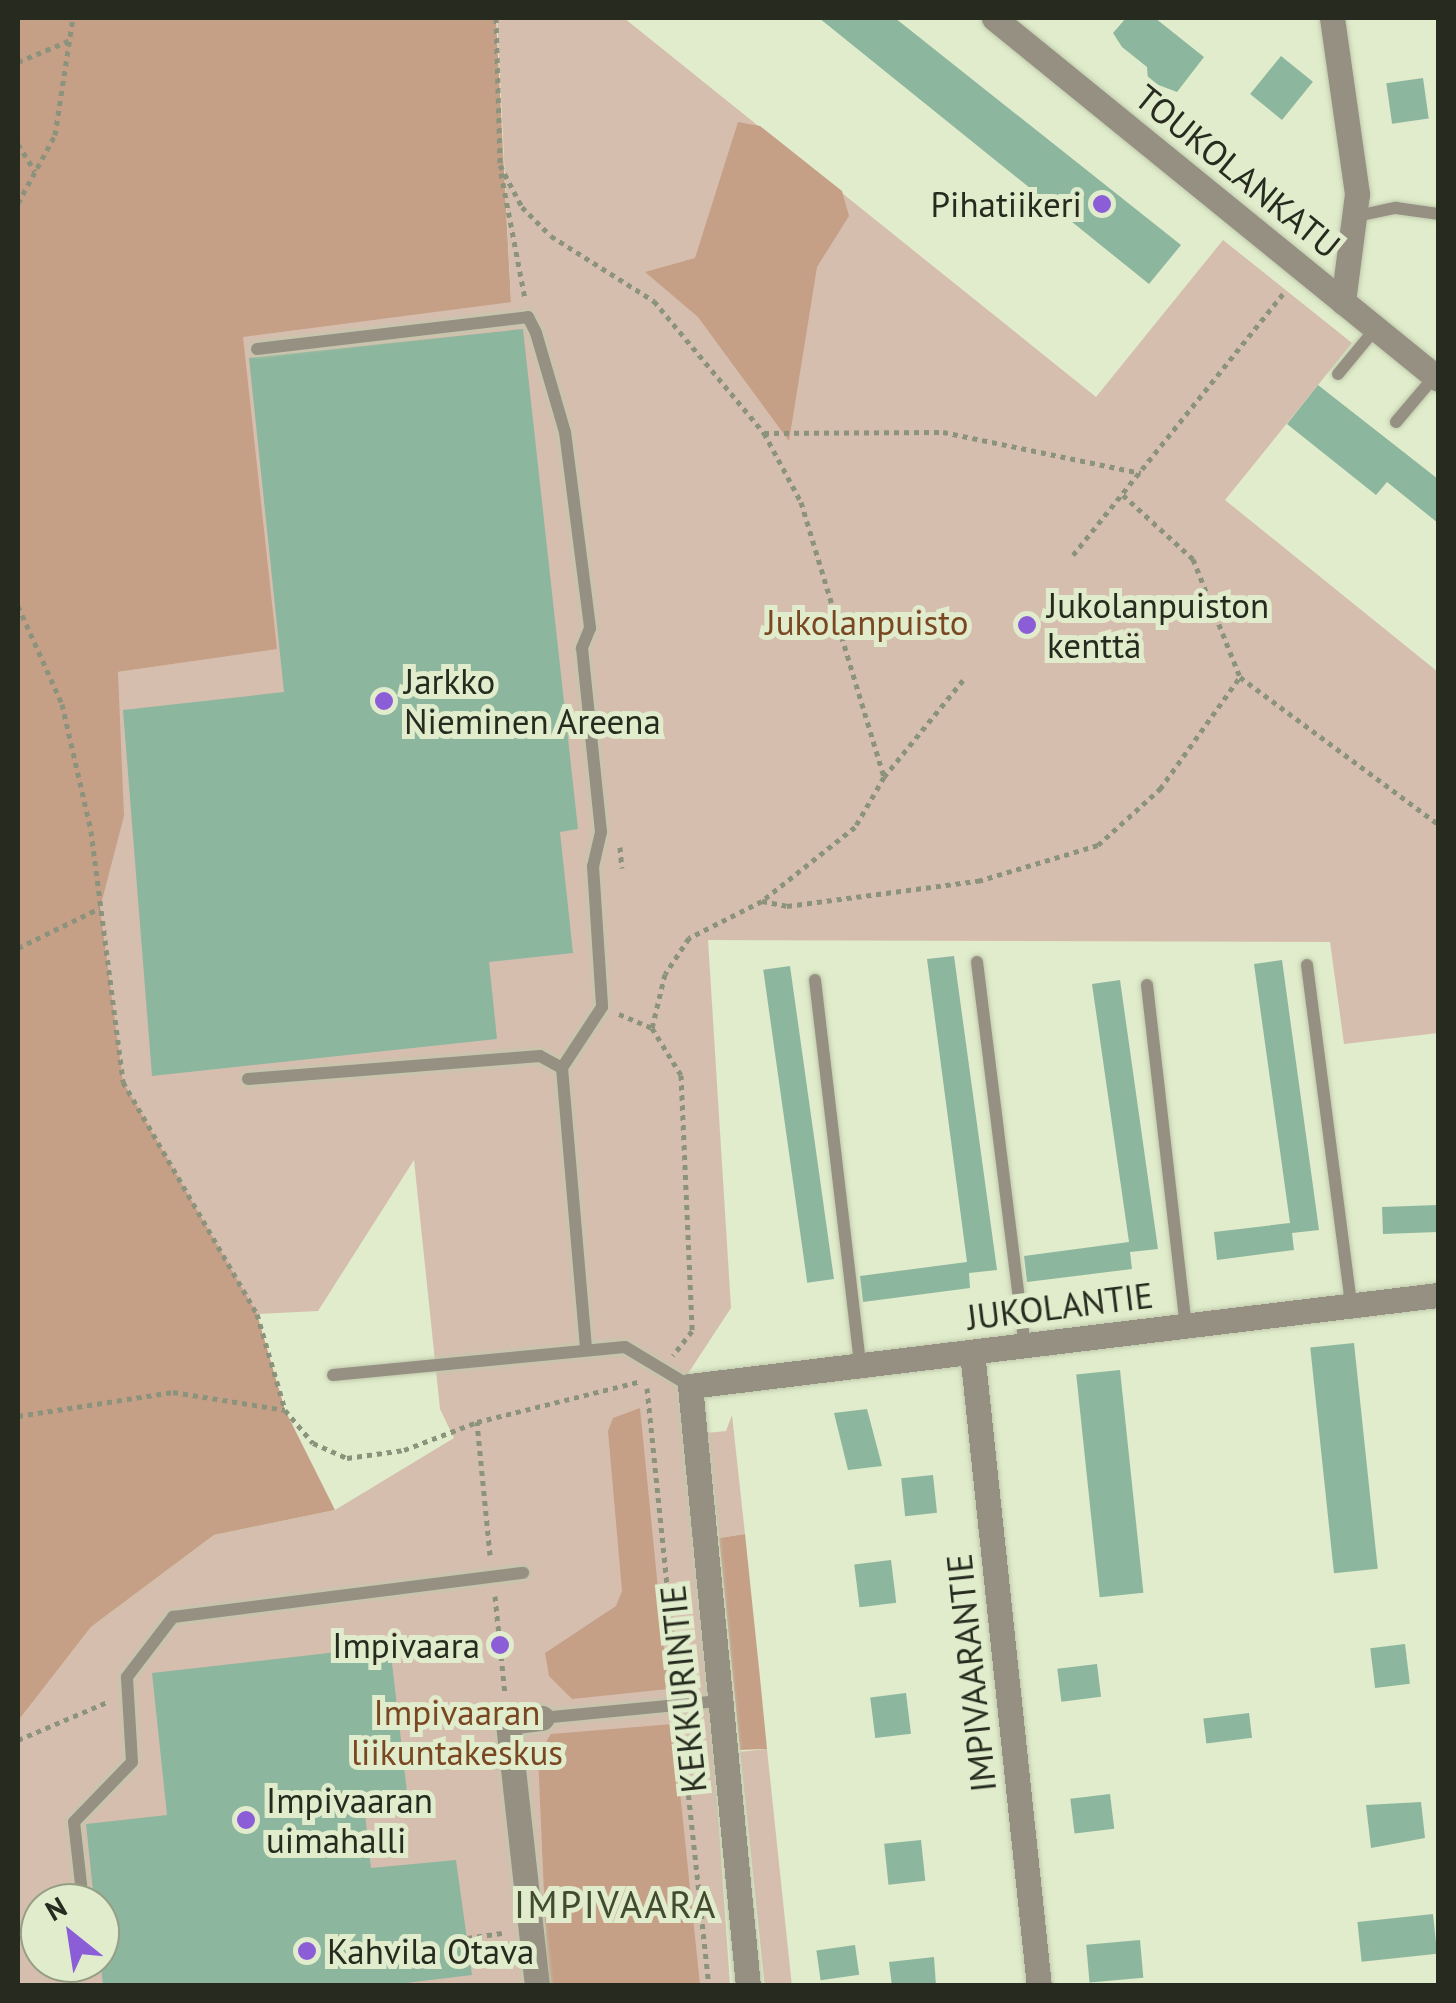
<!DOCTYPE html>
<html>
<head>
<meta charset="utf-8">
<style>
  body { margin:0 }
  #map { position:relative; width:1456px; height:2003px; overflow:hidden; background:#e0eccb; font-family:"PT Sans",sans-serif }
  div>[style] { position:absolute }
  .green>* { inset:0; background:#d6beaf; transform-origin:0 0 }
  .forest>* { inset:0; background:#c69f87 }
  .building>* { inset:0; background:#8db69e; transform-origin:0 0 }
  .path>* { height:5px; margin-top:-2.5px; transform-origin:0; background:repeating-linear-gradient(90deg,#8b937c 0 5px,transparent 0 10px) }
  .roads { filter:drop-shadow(0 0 2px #bfc9ac) drop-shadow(0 0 2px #bfc9ac) }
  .service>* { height:12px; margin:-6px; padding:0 6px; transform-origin:6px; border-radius:6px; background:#969083 }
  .minor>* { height:25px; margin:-12.5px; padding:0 12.5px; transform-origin:12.5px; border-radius:12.5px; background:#969083 }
  .dots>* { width:28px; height:28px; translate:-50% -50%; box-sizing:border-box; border:5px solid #e0eccb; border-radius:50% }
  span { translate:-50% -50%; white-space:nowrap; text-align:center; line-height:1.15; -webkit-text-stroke:10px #e0eccb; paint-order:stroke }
  .street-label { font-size:35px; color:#272b1f }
  .poi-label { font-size:35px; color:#272b1f }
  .right { translate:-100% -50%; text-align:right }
  .left { translate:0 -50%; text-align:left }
  .park-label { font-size:35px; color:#7a4722 }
  .neighbourhood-label { font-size:38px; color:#424b30; letter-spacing:2.5px }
  .frame { position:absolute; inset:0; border:20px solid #272b1f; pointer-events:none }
  .north { position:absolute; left:20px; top:1883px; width:100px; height:100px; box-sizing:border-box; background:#e0eccb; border:2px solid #969f86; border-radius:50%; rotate:330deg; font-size:28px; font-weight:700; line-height:40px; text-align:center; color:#272b1f }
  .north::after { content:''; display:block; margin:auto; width:35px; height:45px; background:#8b5ed8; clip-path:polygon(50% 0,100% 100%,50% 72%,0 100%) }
</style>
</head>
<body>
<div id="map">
  <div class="green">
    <i style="clip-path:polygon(evenodd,497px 18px,624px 18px,1096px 397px,1223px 240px,1352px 343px,1225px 500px,1438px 672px,1438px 1033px,1344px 1044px,1330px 942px,708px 940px,731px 1308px,687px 1375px,730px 1985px,18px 1985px,18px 1721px,91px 1627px,214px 1535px,335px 1510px,454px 1438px,440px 1409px,414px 1160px,318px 1311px,257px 1314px,259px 1376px,18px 1638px,118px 672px,199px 660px,18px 256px,511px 301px,497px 18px,40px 1903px,100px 1903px,100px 1963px,40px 1963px,40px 1903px)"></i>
    <i style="clip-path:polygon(732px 1415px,745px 1534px,719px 1538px,707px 1433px,726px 1431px)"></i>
    <i style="left:767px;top:1749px;width:237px;height:27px;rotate:84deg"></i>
  </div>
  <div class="forest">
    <i style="clip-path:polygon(18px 18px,496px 18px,511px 302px,243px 337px,277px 649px,118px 672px,124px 816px,100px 908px,123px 1082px,257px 1314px,285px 1410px,335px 1510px,214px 1535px,91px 1627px,18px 1721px)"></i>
    <i style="clip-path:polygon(738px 122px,760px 126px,842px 191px,849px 216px,817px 267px,789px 441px,698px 317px,645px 272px,695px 258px)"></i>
    <i style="clip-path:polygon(640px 1408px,668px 1689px,572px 1699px,549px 1676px,545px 1653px,616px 1606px,622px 1591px,608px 1431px,613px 1418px)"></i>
    <i style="clip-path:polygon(745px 1534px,760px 1678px,767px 1749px,740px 1750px,719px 1538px)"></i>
    <i style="clip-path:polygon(673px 1724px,700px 1985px,548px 1985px,538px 1755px,551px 1734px)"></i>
  </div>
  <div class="building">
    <i style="clip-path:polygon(819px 18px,895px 18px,1181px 245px,1149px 284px)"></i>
    <i style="clip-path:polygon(1126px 18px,1155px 18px,1204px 57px,1177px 92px,1148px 81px,1147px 67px,1122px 47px,1113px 33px)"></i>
    <i style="left:1281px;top:56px;width:41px;height:49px;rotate:39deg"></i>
    <i style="left:1423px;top:78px;width:41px;height:37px;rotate:82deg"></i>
    <i style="clip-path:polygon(523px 329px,578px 829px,560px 832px,573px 953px,489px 962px,497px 1039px,152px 1076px,123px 710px,284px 692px,249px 358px)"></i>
    <i style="clip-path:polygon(1318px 385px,1438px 479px,1438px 523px,1387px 482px,1376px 495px,1287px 424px)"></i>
    <i style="clip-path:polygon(954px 956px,997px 1270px,969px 1273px,970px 1288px,863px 1302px,860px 1276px,967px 1262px,927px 959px)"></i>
    <i style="clip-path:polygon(1282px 960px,1319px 1230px,1292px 1233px,1294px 1250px,1217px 1260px,1214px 1232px,1290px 1223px,1254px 964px)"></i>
    <i style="left:790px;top:966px;width:316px;height:27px;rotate:82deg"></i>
    <i style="clip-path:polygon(1120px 980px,1158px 1249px,1130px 1252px,1132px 1269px,1027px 1282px,1024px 1256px,1129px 1242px,1092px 984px)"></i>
    <i style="left:1437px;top:1205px;width:27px;height:55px;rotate:88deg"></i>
    <i style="left:1354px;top:1343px;width:227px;height:44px;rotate:84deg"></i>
    <i style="left:1120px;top:1370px;width:224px;height:44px;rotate:84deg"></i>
    <i style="clip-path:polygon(867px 1409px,882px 1466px,848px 1470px,834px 1413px)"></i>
    <i style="left:933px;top:1475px;width:38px;height:32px;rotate:84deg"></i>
    <i style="left:891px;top:1560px;width:43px;height:37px;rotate:83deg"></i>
    <i style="left:1405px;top:1644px;width:40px;height:35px;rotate:83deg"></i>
    <i style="clip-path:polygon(390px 1646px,407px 1792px,363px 1796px,371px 1868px,456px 1860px,472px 1975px,381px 1986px,103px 1986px,86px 1824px,167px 1815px,152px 1673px)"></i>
    <i style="left:1097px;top:1664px;width:33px;height:40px;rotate:83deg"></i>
    <i style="left:906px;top:1693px;width:41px;height:36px;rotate:83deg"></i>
    <i style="left:1249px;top:1713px;width:25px;height:46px;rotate:83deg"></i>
    <i style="left:1110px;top:1794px;width:35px;height:40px;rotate:83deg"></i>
    <i style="clip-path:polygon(1421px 1802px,1425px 1838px,1371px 1848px,1366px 1805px)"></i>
    <i style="left:921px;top:1840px;width:41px;height:37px;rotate:84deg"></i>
    <i style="left:1433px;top:1914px;width:40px;height:76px;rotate:84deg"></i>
    <i style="left:1140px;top:1940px;width:38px;height:54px;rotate:85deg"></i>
    <i style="left:855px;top:1945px;width:30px;height:39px;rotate:82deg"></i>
    <i style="clip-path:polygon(934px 1957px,936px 1986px,892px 1986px,889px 1962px)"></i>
  </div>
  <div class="path">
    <i style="left:496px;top:18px;width:147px;rotate:88.4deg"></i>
    <i style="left:500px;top:165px;width:47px;rotate:62.4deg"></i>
    <i style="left:522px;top:207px;width:41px;rotate:45deg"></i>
    <i style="left:551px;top:236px;width:122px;rotate:32.3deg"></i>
    <i style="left:654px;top:301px;width:172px;rotate:50.2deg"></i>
    <i style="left:764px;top:433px;width:78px;rotate:61.8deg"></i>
    <i style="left:801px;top:502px;width:287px;rotate:73.2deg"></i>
    <i style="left:884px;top:777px;width:58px;rotate:120.1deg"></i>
    <i style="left:855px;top:827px;width:119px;rotate:141.5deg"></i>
    <i style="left:762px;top:901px;width:82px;rotate:153.1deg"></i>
    <i style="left:689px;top:938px;width:43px;rotate:123.7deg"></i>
    <i style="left:665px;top:974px;width:56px;rotate:103.5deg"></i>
    <i style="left:18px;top:62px;width:60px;rotate:-22.7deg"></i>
    <i style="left:18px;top:144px;width:32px;rotate:58deg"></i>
    <i style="left:501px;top:173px;width:128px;rotate:79.2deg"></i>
    <i style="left:18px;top:203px;width:77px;rotate:-61.4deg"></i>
    <i style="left:55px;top:135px;width:118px;rotate:-81.3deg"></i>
    <i style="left:764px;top:433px;width:179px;rotate:-0.3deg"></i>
    <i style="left:943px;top:432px;width:202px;rotate:11.7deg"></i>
    <i style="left:1123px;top:495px;width:95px;rotate:42.4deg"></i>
    <i style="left:1193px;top:559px;width:127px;rotate:68.3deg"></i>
    <i style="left:1240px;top:677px;width:247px;rotate:36.6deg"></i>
    <i style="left:1073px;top:555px;width:339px;rotate:-51.2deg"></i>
    <i style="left:18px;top:606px;width:107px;rotate:65.8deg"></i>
    <i style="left:62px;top:704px;width:130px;rotate:77.1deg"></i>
    <i style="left:91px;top:831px;width:253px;rotate:82.7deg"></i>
    <i style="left:123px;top:1082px;width:268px;rotate:60deg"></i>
    <i style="left:257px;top:1314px;width:100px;rotate:73.7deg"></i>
    <i style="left:285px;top:1410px;width:43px;rotate:49.7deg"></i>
    <i style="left:313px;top:1443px;width:37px;rotate:24deg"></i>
    <i style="left:347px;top:1458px;width:58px;rotate:-8deg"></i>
    <i style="left:404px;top:1450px;width:78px;rotate:-21deg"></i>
    <i style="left:884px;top:777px;width:125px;rotate:-50.8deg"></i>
    <i style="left:620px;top:847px;width:21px;rotate:85deg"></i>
    <i style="left:762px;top:901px;width:25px;rotate:11deg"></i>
    <i style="left:787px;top:906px;width:193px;rotate:-7.5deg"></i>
    <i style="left:978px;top:881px;width:125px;rotate:-16.7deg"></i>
    <i style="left:1098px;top:845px;width:84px;rotate:-42.1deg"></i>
    <i style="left:1160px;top:789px;width:138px;rotate:-54.5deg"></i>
    <i style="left:18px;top:948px;width:91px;rotate:-26deg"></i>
    <i style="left:619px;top:1014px;width:36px;rotate:23deg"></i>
    <i style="left:652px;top:1028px;width:55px;rotate:58.3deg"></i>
    <i style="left:681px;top:1075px;width:256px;rotate:87.5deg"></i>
    <i style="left:692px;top:1331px;width:31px;rotate:128deg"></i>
    <i style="left:647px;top:1388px;width:298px;rotate:84.2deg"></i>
    <i style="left:18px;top:1416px;width:157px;rotate:-8.8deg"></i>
    <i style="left:173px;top:1392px;width:113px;rotate:9.1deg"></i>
    <i style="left:490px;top:1555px;width:134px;rotate:-95.6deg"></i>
    <i style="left:477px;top:1422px;width:169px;rotate:-14deg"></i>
    <i style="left:495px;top:1596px;width:99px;rotate:84.2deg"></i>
    <i style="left:681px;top:1725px;width:262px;rotate:83.9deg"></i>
    <i style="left:18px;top:1740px;width:97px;rotate:-23.1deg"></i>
    <i style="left:467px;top:1938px;width:37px;rotate:-8deg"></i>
  </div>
  <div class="roads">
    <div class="service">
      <i style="left:1357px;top:216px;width:40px;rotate:-12deg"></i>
      <i style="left:1396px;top:208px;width:42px;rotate:8.1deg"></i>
      <i style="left:257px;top:349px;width:273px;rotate:-6.7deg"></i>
      <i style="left:528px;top:317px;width:18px;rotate:63deg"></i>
      <i style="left:536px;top:333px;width:103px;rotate:73.7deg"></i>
      <i style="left:565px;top:432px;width:198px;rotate:82.7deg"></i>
      <i style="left:590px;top:628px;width:22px;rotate:112deg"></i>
      <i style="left:582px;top:648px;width:185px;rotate:84.1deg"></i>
      <i style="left:601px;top:832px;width:35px;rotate:103deg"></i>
      <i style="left:593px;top:866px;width:141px;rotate:86.3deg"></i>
      <i style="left:602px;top:1007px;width:73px;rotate:123.3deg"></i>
      <i style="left:562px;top:1068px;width:280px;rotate:85.1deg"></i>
      <i style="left:1338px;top:374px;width:60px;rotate:-50.4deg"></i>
      <i style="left:1396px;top:422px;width:60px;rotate:-49.7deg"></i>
      <i style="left:977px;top:962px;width:386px;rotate:82.9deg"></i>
      <i style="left:1307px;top:965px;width:344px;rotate:82.6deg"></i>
      <i style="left:815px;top:980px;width:388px;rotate:83.3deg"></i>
      <i style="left:1147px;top:985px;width:343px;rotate:83.5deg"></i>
      <i style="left:248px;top:1079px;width:293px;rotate:-4.5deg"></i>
      <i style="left:540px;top:1056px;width:25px;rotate:29deg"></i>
      <i style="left:333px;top:1375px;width:293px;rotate:-5.5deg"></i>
      <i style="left:625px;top:1347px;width:76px;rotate:31deg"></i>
      <i style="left:542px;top:1718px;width:178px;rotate:-5.5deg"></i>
      <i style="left:82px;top:1893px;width:71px;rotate:-96.4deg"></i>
      <i style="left:74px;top:1822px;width:83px;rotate:-46deg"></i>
      <i style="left:132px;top:1762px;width:85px;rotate:-93.4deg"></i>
      <i style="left:127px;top:1677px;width:76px;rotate:-52.5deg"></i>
      <i style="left:173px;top:1617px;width:353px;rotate:-7.2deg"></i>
    </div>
    <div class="minor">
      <i style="left:994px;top:18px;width:572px;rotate:39.11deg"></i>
      <i style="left:1332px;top:18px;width:178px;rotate:81.9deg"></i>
      <i style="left:1357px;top:194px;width:109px;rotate:97.4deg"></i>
      <i style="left:972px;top:1352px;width:638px;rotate:83.97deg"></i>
      <i style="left:537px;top:1986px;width:266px;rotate:-96.3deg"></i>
      <i style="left:508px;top:1722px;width:34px;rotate:-7deg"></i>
      <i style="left:748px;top:1986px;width:603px;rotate:-95.52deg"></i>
      <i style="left:690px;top:1386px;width:754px;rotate:-6.94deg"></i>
    </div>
  </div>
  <div class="dots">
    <i style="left:1102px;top:204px;background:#8b5ed8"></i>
    <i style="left:1027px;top:625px;background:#8b5ed8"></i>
    <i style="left:384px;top:701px;background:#8b5ed8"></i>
    <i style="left:500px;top:1645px;background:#8b5ed8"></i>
    <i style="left:246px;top:1820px;background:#8b5ed8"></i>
    <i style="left:307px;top:1951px;background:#8b5ed8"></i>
  </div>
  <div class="street-label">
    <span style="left:1238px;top:171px;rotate:39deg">TOUKOLANKATU</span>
    <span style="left:1060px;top:1306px;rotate:-7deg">JUKOLANTIE</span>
    <span style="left:971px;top:1673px;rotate:-96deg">IMPIVAARANTIE</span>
    <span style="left:683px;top:1689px;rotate:-96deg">KEKKURINTIE</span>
  </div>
  <div class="poi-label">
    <span class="right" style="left:1082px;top:204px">Pihatiikeri</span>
    <span class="left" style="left:1047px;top:625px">Jukolanpuiston<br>kenttä</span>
    <span class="left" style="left:404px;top:701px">Jarkko<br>Nieminen Areena</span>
    <span class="right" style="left:480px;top:1645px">Impivaara</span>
    <span class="left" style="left:266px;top:1820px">Impivaaran<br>uimahalli</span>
    <span class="left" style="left:327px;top:1951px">Kahvila Otava</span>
  </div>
  <div class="park-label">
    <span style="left:867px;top:622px">Jukolanpuisto</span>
    <span style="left:457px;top:1732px">Impivaaran<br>liikuntakeskus</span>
  </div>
  <div class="neighbourhood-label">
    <span style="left:616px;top:1904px">IMPIVAARA</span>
  </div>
  <div class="frame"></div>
  <div class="north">N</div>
</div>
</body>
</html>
